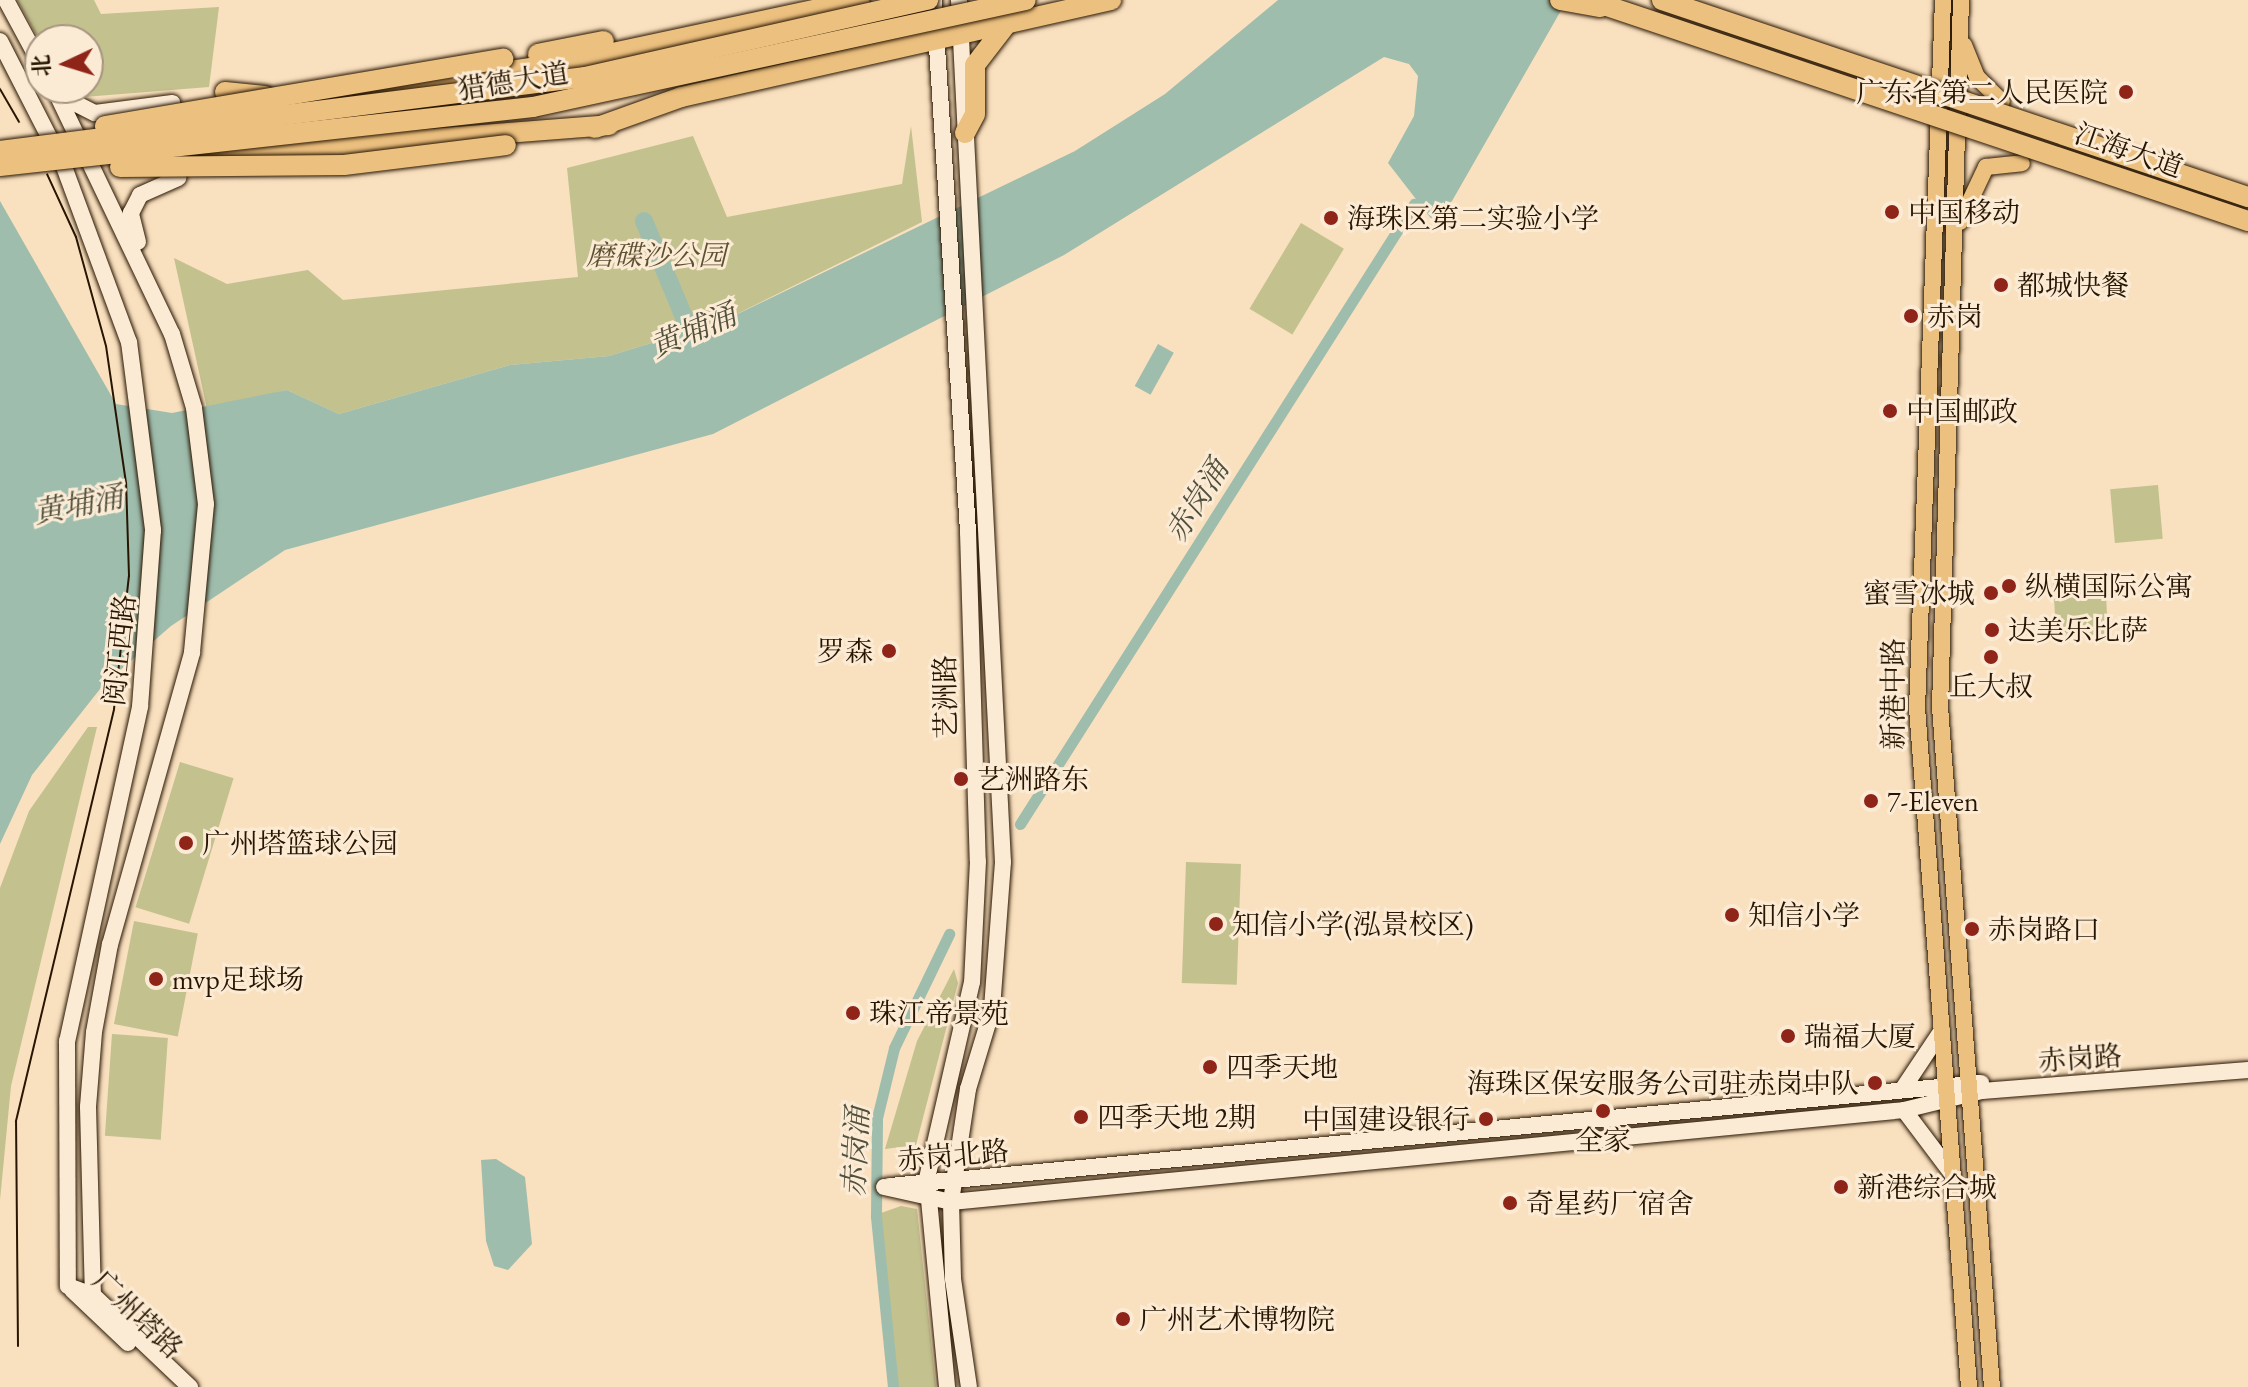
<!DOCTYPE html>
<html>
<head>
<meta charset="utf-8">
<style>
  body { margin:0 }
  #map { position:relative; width:2248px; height:1387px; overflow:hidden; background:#f9e0be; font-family:"EB Garamond","Noto Serif SC",serif }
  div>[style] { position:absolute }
  .green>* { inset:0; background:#c3c18e; transform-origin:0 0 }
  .water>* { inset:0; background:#9ebdad; transform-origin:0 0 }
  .canal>* { height:11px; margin:-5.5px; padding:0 5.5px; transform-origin:5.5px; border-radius:5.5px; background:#9ebdad }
  .river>* { height:18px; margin:-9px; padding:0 9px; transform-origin:9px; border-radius:9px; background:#9ebdad }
  .roads { filter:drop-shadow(0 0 2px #281501) drop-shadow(0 0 2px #281501) }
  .secondary>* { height:16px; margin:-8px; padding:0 8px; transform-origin:8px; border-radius:8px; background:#fbebd5 }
  .primary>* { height:16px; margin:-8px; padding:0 8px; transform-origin:8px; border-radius:8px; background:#ecc07f }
  .highway>* { height:20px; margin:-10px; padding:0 10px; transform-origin:10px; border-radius:10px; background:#ecc07f }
  .tram>* { height:2px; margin:-1px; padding:0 1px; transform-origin:1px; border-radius:1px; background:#281501 }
  .bridges { filter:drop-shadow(0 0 2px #281501) drop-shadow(0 0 2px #281501) }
  .highway-bridge>* { height:20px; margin:-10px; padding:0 10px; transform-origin:10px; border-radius:10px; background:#ecc07f }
  .dots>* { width:22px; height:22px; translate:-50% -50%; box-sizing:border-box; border:4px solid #fbebd5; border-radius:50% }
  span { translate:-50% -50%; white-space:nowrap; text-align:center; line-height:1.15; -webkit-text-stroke:6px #fbebd5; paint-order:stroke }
  .street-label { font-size:28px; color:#281501 }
  .poi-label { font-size:28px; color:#281501 }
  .right { translate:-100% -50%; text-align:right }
  .left { translate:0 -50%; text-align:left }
  .park-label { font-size:28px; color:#5e5132; font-style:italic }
  .water-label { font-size:30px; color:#51503d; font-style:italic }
  .north { position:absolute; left:24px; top:24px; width:80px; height:80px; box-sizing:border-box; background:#fbebd5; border:2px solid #a79580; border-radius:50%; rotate:266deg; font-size:22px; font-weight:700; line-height:32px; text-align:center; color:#281501 }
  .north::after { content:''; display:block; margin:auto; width:28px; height:36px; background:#8f2418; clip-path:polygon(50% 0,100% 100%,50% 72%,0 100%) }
</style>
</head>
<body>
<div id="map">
  <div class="green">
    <i style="clip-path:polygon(17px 0,94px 0,101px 14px,219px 7px,209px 87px,84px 97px,67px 88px,88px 88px,88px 40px,40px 41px)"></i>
    <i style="clip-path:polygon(911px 126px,922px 222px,723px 321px,609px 356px,510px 365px,339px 414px,287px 390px,207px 409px,174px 258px,227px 284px,308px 270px,343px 300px,578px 277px,567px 168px,693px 136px,727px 217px,902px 184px)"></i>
    <i style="left:1301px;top:223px;width:50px;height:100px;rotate:31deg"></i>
    <i style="left:2158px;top:485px;width:54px;height:48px;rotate:85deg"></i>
    <i style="left:2105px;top:576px;width:58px;height:52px;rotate:87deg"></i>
    <i style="clip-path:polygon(88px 727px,97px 727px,11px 1086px,0 1200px,0 888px,29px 811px)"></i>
    <i style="left:180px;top:762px;width:56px;height:152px;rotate:17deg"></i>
    <i style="left:1186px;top:862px;width:55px;height:121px;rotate:2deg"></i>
    <i style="left:134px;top:921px;width:65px;height:105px;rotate:11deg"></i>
    <i style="clip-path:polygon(954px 969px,958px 983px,916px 1145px,885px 1149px,917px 1041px)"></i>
    <i style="left:112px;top:1034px;width:56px;height:102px;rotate:4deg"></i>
    <i style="clip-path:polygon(901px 1206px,917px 1209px,936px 1387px,898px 1387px,881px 1213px)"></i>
  </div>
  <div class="water">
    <i style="clip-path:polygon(1278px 0,1567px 0,1452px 201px,1433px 221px,1388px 163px,1414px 116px,1418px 76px,1409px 64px,1384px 57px,1064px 255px,713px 434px,285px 550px,171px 626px,104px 684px,32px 775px,0 844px,0 201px,116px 404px,172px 413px,287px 390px,339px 414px,510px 365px,609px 356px,723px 321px,1075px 151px,1165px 94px)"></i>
    <i style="left:1158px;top:344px;width:18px;height:48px;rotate:29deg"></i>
    <i style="clip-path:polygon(496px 1159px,525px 1177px,532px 1244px,508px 1270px,494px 1266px,486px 1241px,481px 1160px)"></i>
  </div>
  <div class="canal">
    <i style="left:1020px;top:824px;width:735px;rotate:-57.56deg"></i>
    <i style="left:893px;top:1387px;width:172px;rotate:-95.7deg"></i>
    <i style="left:876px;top:1216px;width:98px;rotate:-89.4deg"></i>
    <i style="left:877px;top:1118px;width:72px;rotate:-76.3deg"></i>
    <i style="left:894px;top:1048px;width:127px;rotate:-64.2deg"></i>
  </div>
  <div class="river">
    <i style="left:644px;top:221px;width:141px;rotate:67.4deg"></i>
  </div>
  <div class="roads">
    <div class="secondary">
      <i style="left:6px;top:0;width:72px;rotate:61.6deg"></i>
      <i style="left:934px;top:0;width:533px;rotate:86.34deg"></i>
      <i style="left:968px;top:532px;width:329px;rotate:88.3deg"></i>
      <i style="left:978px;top:861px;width:121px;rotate:92.8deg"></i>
      <i style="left:972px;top:982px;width:202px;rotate:102.9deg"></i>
      <i style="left:927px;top:1179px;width:209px;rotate:84.5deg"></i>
      <i style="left:959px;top:0;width:863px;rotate:87.08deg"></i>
      <i style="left:1003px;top:862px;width:148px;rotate:94.3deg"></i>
      <i style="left:992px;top:1010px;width:83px;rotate:106.9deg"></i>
      <i style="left:968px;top:1089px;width:114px;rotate:98.6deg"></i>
      <i style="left:951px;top:1202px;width:77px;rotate:88.5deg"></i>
      <i style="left:953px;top:1279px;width:109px;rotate:81.6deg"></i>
      <i style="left:0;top:41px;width:138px;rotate:62.9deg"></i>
      <i style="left:63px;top:164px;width:190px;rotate:69.7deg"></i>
      <i style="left:129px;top:342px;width:190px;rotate:82.7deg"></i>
      <i style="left:153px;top:530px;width:177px;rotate:94.2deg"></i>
      <i style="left:140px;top:707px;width:342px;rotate:102.3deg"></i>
      <i style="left:67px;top:1041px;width:245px;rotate:89.8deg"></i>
      <i style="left:54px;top:88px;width:273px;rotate:64.4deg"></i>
      <i style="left:172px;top:334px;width:77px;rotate:73.4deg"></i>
      <i style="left:194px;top:408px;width:97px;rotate:82.9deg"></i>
      <i style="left:206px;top:504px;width:150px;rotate:95.4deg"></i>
      <i style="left:192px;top:653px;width:302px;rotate:105.7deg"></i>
      <i style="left:110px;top:944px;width:89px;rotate:100.3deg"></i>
      <i style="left:94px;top:1032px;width:75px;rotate:94.6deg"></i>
      <i style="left:88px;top:1107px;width:188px;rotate:88.5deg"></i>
      <i style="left:61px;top:96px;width:38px;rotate:27deg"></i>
      <i style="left:95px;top:113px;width:78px;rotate:-7.4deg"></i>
      <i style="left:138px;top:242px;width:30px;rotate:-104deg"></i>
      <i style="left:131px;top:213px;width:20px;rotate:-63deg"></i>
      <i style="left:140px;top:195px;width:42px;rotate:-24.1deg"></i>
      <i style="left:1902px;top:1090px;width:72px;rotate:-56.3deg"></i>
      <i style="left:1904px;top:1110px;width:81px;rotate:53deg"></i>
      <i style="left:890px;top:1186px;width:1096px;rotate:-5.39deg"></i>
      <i style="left:884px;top:1187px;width:69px;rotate:12.6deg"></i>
      <i style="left:951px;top:1202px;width:957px;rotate:-5.51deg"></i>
      <i style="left:1904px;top:1110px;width:80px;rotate:-13.7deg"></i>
      <i style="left:1982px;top:1091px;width:267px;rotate:-4.5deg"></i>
      <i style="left:68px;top:1286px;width:27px;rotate:20deg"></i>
      <i style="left:93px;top:1295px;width:134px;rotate:43.5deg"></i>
      <i style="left:72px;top:1290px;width:77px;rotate:43.4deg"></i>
    </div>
    <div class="primary">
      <i style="left:1943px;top:0;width:708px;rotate:92.1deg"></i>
      <i style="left:1917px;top:708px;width:681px;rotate:85.62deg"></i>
      <i style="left:1961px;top:0;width:707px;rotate:91.7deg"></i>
      <i style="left:1940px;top:707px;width:682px;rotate:85.63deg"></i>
      <i style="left:1964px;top:45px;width:35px;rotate:68deg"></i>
      <i style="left:1977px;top:77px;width:35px;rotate:45deg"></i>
      <i style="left:1960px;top:222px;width:61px;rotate:-64.7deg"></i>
      <i style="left:1986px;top:167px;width:36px;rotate:-6deg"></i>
    </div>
    <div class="highway">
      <i style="left:538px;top:54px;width:67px;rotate:-11.1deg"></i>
      <i style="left:225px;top:92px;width:40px;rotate:5.7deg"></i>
      <i style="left:327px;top:98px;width:247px;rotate:-8.4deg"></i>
      <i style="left:571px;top:62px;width:295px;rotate:-12.1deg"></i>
      <i style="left:595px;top:128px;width:91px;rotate:-19.8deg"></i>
      <i style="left:681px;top:97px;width:441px;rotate:-12.7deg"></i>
      <i style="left:189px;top:133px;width:18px;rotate:71deg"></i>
      <i style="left:195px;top:150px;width:26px;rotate:11deg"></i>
      <i style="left:221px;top:155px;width:389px;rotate:-4.4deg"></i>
      <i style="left:965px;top:133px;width:21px;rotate:-62deg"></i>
      <i style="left:975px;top:114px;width:49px;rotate:-90deg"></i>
      <i style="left:975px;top:65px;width:49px;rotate:-52.4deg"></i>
    </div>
  </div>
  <div class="tram">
    <i style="left:0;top:89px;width:38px;rotate:60deg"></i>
    <i style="left:18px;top:1346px;width:225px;rotate:-90.5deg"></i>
    <i style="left:16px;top:1121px;width:423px;rotate:-76.6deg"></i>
    <i style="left:114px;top:709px;width:134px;rotate:-83.6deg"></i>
    <i style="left:129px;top:576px;width:93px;rotate:-91.8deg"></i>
    <i style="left:126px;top:483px;width:138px;rotate:-98.3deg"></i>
    <i style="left:106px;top:346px;width:113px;rotate:-105.4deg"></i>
    <i style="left:76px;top:237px;width:69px;rotate:-114.7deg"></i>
  </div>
  <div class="bridges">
    <div class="highway-bridge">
      <i style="left:1560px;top:0;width:41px;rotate:9.9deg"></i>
      <i style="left:1589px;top:0;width:695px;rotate:18.54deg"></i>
      <i style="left:1662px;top:0;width:618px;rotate:18.58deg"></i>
      <i style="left:105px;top:126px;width:404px;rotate:-9.6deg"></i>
      <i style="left:0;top:151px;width:590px;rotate:-7.21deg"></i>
      <i style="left:585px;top:77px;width:352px;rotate:-12.7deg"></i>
      <i style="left:0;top:166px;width:536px;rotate:-6.32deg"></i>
      <i style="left:533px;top:107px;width:504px;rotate:-12.25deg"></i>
      <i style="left:120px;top:167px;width:224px;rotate:-0.5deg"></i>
      <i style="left:344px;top:165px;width:163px;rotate:-7deg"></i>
    </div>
  </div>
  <div class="dots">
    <i style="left:2126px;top:92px;background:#8f2418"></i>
    <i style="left:1892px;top:212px;background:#8f2418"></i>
    <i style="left:1331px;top:218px;background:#8f2418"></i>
    <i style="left:2001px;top:285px;background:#8f2418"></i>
    <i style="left:1911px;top:316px;background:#8f2418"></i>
    <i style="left:1890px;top:411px;background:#8f2418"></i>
    <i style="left:2009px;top:586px;background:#8f2418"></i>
    <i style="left:1991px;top:593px;background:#8f2418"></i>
    <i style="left:1992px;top:630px;background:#8f2418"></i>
    <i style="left:889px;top:651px;background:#8f2418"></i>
    <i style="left:1991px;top:657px;background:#8f2418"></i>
    <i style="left:961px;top:779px;background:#8f2418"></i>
    <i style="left:1871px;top:801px;background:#8f2418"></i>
    <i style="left:186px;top:843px;background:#8f2418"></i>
    <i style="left:1732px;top:915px;background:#8f2418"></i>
    <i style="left:1216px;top:924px;background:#8f2418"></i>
    <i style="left:1972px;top:929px;background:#8f2418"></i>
    <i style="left:156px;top:979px;background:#8f2418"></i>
    <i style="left:853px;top:1013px;background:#8f2418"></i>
    <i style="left:1788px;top:1036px;background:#8f2418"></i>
    <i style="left:1210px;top:1067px;background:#8f2418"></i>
    <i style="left:1875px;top:1083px;background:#8f2418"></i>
    <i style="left:1603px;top:1111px;background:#8f2418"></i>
    <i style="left:1081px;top:1117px;background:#8f2418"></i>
    <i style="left:1486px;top:1119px;background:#8f2418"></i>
    <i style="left:1841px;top:1187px;background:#8f2418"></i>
    <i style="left:1510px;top:1203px;background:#8f2418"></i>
    <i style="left:1123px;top:1319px;background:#8f2418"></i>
  </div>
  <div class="street-label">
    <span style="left:513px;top:81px;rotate:-9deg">猎德大道</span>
    <span style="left:2129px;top:150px;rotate:19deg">江海大道</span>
    <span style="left:119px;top:650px;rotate:-84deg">阅江西路</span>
    <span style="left:1893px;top:694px;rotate:-90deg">新港中路</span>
    <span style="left:945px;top:697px;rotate:-91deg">艺洲路</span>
    <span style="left:2080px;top:1058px;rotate:-4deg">赤岗路</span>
    <span style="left:953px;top:1155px;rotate:-5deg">赤岗北路</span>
    <span style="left:138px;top:1314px;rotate:44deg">广州塔路</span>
  </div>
  <div class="poi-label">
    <span class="right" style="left:2108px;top:92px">广东省第二人民医院</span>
    <span class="left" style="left:1908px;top:212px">中国移动</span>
    <span class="left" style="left:1347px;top:218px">海珠区第二实验小学</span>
    <span class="left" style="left:2017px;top:285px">都城快餐</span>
    <span class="left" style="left:1927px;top:316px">赤岗</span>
    <span class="left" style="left:1906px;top:411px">中国邮政</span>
    <span class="left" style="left:2025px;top:586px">纵横国际公寓</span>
    <span class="right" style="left:1975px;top:593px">蜜雪冰城</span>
    <span class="left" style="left:2008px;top:630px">达美乐比萨</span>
    <span class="right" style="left:873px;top:651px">罗森</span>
    <span style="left:1991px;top:686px">丘大叔</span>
    <span class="left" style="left:977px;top:779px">艺洲路东</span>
    <span class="left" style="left:1887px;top:801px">7-Eleven</span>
    <span class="left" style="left:202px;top:843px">广州塔篮球公园</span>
    <span class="left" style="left:1748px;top:915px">知信小学</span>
    <span class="left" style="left:1232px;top:924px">知信小学(泓景校区)</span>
    <span class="left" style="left:1988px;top:929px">赤岗路口</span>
    <span class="left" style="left:172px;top:979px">mvp足球场</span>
    <span class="left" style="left:869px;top:1013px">珠江帝景苑</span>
    <span class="left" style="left:1804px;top:1036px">瑞福大厦</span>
    <span class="left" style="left:1226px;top:1067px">四季天地</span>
    <span class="right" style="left:1859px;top:1083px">海珠区保安服务公司驻赤岗中队</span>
    <span class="left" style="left:1097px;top:1117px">四季天地 2期</span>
    <span class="right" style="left:1470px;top:1119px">中国建设银行</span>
    <span style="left:1603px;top:1140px">全家</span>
    <span class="left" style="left:1857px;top:1187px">新港综合城</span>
    <span class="left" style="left:1526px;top:1203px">奇星药厂宿舍</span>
    <span class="left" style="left:1139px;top:1319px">广州艺术博物院</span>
  </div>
  <div class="park-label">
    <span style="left:656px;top:255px">磨碟沙公园</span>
  </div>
  <div class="water-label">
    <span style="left:693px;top:331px;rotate:-23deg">黄埔涌</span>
    <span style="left:1197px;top:501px;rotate:-58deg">赤岗涌</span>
    <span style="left:78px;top:505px;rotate:-11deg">黄埔涌</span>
    <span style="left:856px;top:1152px;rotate:-87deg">赤岗涌</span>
  </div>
  <div class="north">北</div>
</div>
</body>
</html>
